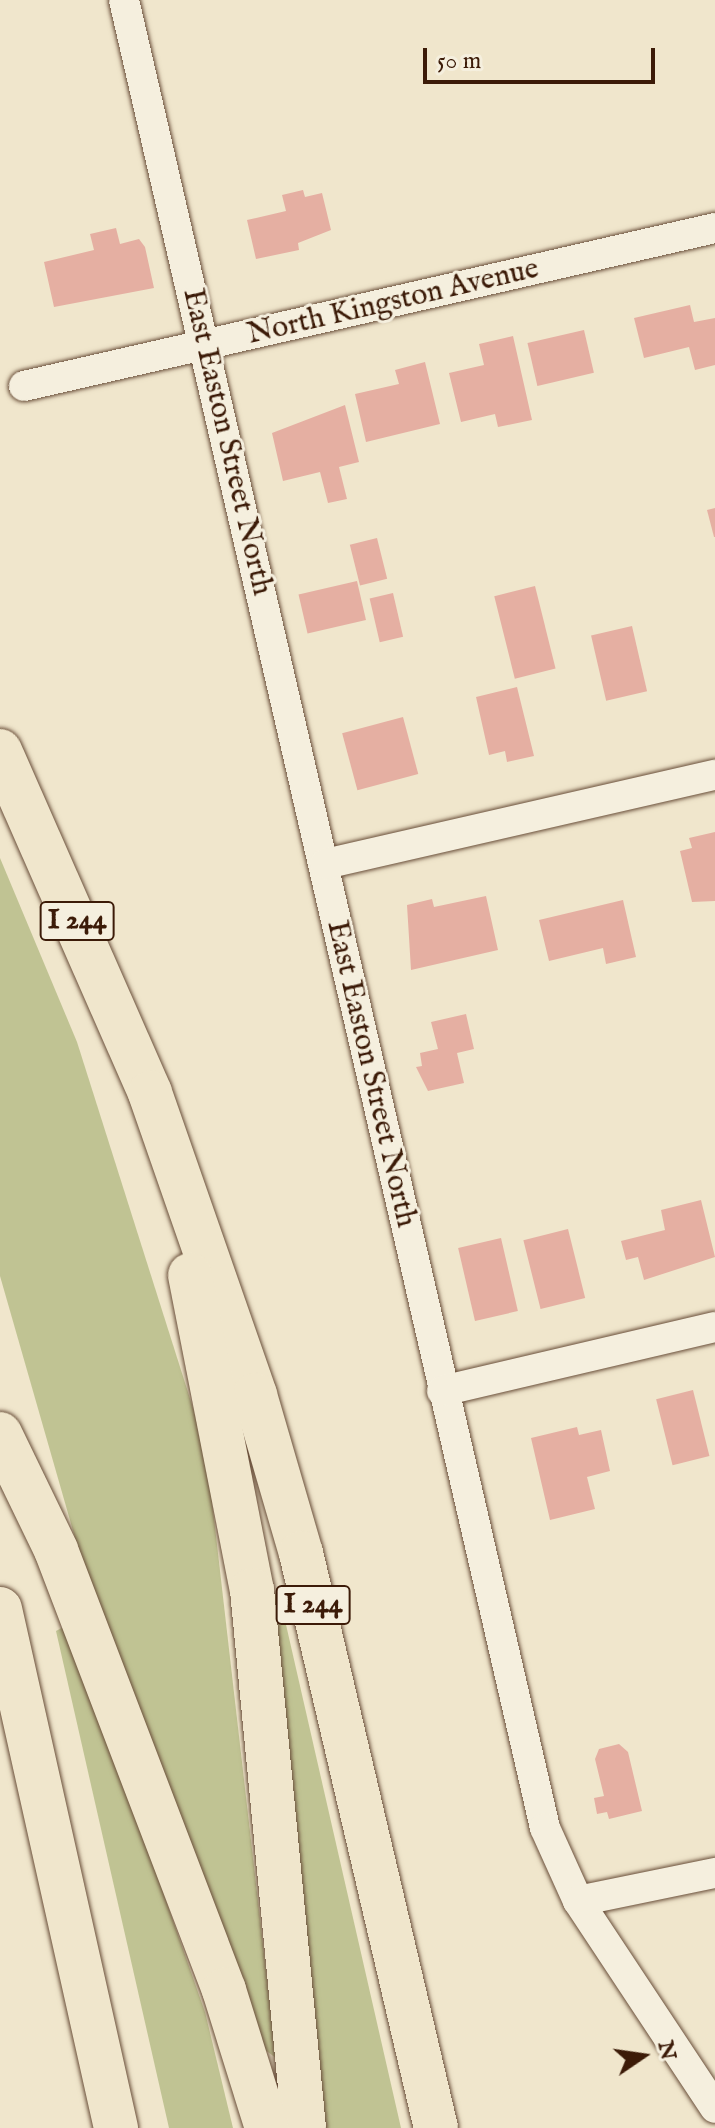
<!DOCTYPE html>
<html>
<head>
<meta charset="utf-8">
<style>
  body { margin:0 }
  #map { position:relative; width:715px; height:2128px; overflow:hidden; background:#f0e6cc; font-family:"IM FELL English",serif }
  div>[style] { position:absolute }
  .green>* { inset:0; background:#c0c393 }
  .building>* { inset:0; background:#e5afa2; transform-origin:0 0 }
  .roads { filter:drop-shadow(0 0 2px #694e39) drop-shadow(0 0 2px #694e39) }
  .minor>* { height:30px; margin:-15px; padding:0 15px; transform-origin:15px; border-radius:15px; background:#f5efde }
  .motorway>* { height:44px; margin:-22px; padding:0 22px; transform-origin:22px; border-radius:22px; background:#f0e6cc }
  span { translate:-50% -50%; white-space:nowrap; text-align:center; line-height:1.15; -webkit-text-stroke:6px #f5efde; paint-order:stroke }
  .shield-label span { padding:2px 6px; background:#f5efde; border:2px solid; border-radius:6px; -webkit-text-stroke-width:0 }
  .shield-label { font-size:28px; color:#3c1b08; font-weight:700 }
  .street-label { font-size:30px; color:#3c1b08 }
  .north { position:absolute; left:603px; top:2016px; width:80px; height:80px; -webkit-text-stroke:6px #f5efde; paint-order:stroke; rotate:77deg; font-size:22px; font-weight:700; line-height:32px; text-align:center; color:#3c1b08 }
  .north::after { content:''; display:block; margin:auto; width:28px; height:36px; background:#3c1b08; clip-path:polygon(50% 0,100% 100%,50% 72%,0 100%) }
  .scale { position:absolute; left:423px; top:48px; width:232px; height:36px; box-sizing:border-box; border:4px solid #3c1b08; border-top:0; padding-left:10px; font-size:24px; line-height:28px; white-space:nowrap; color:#3c1b08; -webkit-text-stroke:6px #f5efde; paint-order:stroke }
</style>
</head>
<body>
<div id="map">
  <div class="green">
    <i style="clip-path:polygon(0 858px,77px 1042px,206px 1449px,276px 2058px,261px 2047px,86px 1576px,0 1276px)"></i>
    <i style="clip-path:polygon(266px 1592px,279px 1594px,401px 2128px,325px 2128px)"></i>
    <i style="clip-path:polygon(69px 1624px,205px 2012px,233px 2128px,169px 2128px,56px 1631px)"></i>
  </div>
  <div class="building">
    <i style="clip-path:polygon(303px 190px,305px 197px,322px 193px,331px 230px,298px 243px,299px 250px,256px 259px,247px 220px,286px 211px,282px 195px)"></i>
    <i style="clip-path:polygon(116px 228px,120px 244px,139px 239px,145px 247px,154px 288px,54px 307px,44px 262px,94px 250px,90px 234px)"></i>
    <i style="clip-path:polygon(690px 305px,694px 322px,715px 318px,715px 365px,695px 370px,689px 347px,644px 358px,634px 318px)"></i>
    <i style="left:584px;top:330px;width:44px;height:58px;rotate:77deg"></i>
    <i style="clip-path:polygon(513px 336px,532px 420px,498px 427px,495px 414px,461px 422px,449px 373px,484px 365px,479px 344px)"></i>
    <i style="clip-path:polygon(425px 362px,440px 424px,366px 442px,355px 394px,399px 384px,395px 370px)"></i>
    <i style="clip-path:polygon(345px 405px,359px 462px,339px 467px,347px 499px,328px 503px,320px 472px,283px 481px,272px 433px)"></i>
    <i style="clip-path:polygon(715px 508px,715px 537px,714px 537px,707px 510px)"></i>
    <i style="left:377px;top:538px;width:42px;height:28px;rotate:76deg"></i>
    <i style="left:357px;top:581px;width:40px;height:60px;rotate:77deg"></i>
    <i style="left:535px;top:586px;width:85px;height:42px;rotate:76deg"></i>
    <i style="left:393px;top:593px;width:45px;height:24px;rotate:77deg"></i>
    <i style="left:632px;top:626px;width:67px;height:42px;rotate:77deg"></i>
    <i style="clip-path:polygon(517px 687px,534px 756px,507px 762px,505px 751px,489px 755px,476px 697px)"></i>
    <i style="left:403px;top:717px;width:59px;height:63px;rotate:75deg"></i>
    <i style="clip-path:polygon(715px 832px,715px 901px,692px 902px,680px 851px,692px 848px,689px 838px)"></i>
    <i style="clip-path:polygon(486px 896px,498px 950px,411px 970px,407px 905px,432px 899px,434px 907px)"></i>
    <i style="clip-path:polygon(623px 900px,636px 957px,606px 964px,603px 948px,549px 961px,539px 920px)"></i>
    <i style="clip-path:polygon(466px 1014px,474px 1049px,457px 1053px,464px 1083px,428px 1091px,416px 1067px,422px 1066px,420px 1053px,438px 1049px,431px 1022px)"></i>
    <i style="clip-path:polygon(701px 1200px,715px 1257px,644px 1280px,638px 1257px,626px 1260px,621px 1241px,665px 1230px,661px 1210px)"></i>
    <i style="left:568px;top:1229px;width:71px;height:46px;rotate:76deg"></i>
    <i style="left:501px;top:1238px;width:75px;height:44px;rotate:77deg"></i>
    <i style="left:693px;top:1390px;width:68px;height:38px;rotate:76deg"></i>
    <i style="clip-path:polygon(577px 1427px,579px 1435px,601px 1430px,610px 1471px,587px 1477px,595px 1509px,550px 1520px,531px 1438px)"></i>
    <i style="clip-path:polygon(619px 1744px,628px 1752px,642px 1811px,609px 1819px,607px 1812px,597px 1814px,594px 1798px,604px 1796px,595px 1759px,599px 1749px)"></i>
  </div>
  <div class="roads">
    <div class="minor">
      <i style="left:124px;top:0;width:1876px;rotate:77.03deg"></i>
      <i style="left:545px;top:1828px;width:80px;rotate:65.7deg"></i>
      <i style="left:578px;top:1901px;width:248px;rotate:56.5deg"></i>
      <i style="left:24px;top:386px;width:709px;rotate:-12.88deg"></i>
      <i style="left:325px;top:864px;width:400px;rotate:-12.9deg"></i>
      <i style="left:442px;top:1391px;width:280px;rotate:-13.2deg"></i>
      <i style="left:578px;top:1901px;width:140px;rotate:-11.6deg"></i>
    </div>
    <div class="motorway">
      <i style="left:0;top:751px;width:373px;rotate:66.3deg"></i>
      <i style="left:150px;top:1093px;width:320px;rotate:70.8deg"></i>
      <i style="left:255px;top:1395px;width:165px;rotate:73.8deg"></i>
      <i style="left:301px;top:1553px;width:591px;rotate:76.79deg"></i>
      <i style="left:190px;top:1275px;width:321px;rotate:78.9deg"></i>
      <i style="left:252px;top:1590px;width:541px;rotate:84.48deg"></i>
      <i style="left:0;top:1434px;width:129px;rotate:64.2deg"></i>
      <i style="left:56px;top:1550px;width:471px;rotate:69.1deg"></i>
      <i style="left:224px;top:1990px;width:145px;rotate:72.7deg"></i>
      <i style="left:0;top:1609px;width:532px;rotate:77.4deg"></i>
    </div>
  </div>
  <div class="shield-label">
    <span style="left:77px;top:921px">I 244</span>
    <span style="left:313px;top:1605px">I 244</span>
  </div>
  <div class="street-label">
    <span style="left:393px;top:302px;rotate:-13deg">North Kingston Avenue</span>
    <span style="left:227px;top:442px;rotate:77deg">East Easton Street North</span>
    <span style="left:371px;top:1074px;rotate:77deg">East Easton Street North</span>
  </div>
  <div class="north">N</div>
  <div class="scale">50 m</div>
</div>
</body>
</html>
